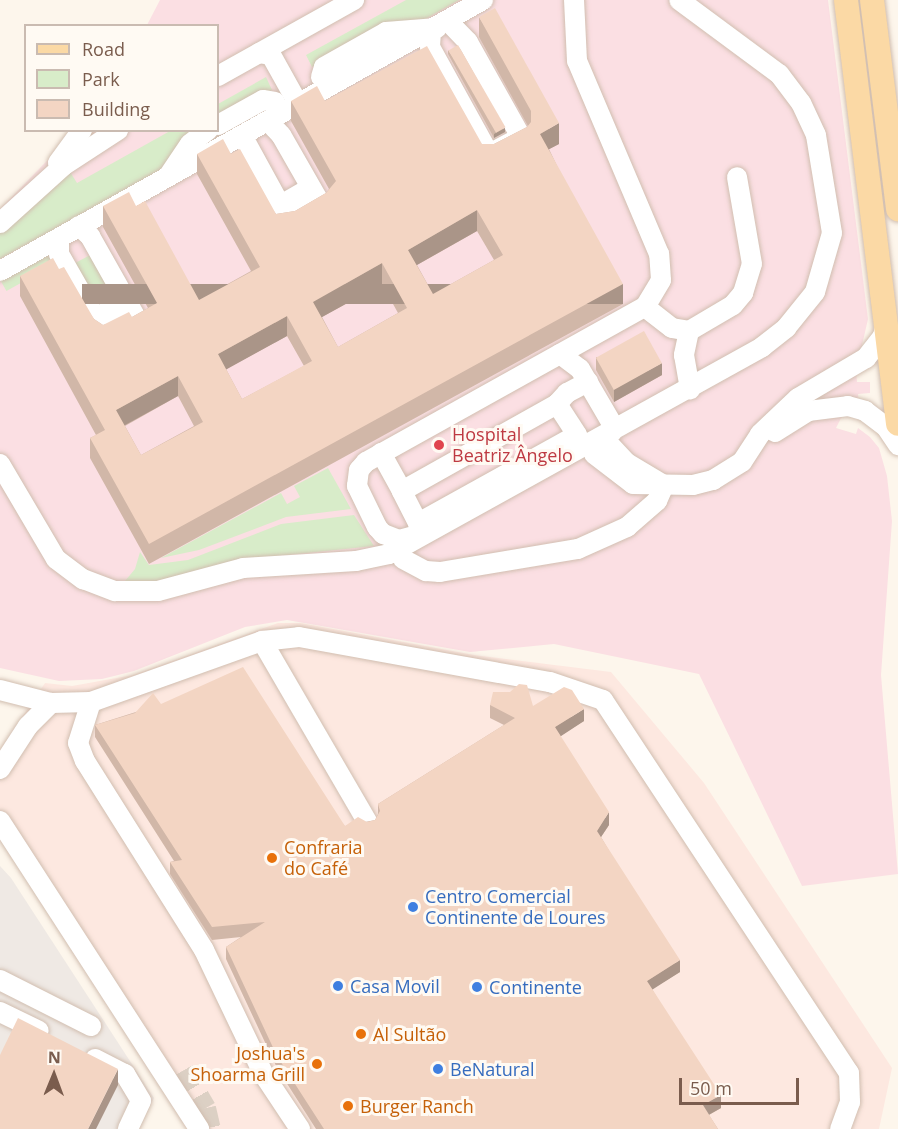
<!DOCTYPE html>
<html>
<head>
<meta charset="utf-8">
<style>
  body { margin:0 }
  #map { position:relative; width:898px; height:1129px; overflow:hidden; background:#fdf6ec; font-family:"Open Sans",sans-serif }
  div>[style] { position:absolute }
  .commercial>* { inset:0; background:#fde8e0 }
  .industrial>* { inset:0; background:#efe9e4 }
  .medical>* { inset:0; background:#fbdfe3 }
  .green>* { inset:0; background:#d8ecc9; transform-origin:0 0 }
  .minor-tunnel>* { height:20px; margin-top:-10px; transform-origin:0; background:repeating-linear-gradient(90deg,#dcd0c4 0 20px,transparent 0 30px) }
  .roads { filter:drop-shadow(0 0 2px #d1beb0) drop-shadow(0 0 2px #d1beb0) }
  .minor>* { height:20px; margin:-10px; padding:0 10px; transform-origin:10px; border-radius:10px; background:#fff }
  .major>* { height:24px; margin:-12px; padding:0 12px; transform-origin:12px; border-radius:12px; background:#fbd9a5 }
  .wall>* { inset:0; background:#d1b7a8 }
  .shaded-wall>* { inset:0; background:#aa9588; transform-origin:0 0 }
  .building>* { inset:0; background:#f3d5c3; transform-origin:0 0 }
  .dots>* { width:16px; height:16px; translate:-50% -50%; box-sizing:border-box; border:3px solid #fffaf3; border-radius:50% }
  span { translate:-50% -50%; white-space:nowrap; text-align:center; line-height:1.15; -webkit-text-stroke:6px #fffaf3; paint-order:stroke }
  .health-label { font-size:18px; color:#be3a42 }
  .left { translate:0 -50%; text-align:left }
  .food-label { font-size:18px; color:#c56008 }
  .right { translate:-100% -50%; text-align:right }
  .shop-label { font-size:18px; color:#366cbe }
  .legend { position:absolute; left:24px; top:24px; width:195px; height:108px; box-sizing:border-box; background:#fffaf3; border:2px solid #cabbb1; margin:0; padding:8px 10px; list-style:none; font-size:18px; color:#7a5c4d }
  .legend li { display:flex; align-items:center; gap:12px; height:30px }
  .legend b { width:30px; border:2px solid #cabbb1 }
  .north { position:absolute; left:24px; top:1045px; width:60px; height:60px; -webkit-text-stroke:4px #fffaf3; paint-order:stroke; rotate:1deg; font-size:16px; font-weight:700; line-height:24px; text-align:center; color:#7a5c4d }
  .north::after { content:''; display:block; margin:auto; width:21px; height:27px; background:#7a5c4d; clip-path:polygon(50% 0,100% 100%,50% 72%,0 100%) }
  .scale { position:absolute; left:679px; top:1078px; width:120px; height:27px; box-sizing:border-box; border:3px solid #7a5c4d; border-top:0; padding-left:8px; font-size:18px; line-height:21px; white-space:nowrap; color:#7a5c4d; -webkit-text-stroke:4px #fffaf3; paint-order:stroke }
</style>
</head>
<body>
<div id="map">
  <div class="commercial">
    <i style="clip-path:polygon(278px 623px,301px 623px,474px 655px,611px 672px,704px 783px,892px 1068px,879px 1129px,193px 1129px,0 830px,0 750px,45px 683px,72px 686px,133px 675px)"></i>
  </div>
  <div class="industrial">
    <i style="clip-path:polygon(0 866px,11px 878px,154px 1098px,139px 1129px,0 1129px)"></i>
  </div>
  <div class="medical">
    <i style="clip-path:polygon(160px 0,828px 0,868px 319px,860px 354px,855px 357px,857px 382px,870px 382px,870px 393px,858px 394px,859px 403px,841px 418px,836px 428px,856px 434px,858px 428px,870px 437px,879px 448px,887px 476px,892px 521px,881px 675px,898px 874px,802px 886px,699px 674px,554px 644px,470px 652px,287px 620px,245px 627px,134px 671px,102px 679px,59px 681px,0 668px,0 209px,76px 131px,218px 130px,218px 26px,147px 25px)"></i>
  </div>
  <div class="green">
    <i style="clip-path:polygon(406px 0,459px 0,420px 22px,383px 28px,312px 67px,306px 55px)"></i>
    <i style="clip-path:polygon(266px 77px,272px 90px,218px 119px,218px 104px)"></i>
    <i style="clip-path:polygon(170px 131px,198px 131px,155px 175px,0 259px,0 232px,67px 167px,77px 183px)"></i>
    <i style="left:50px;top:252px;width:13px;height:57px;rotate:61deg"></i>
    <i style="left:92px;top:254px;width:53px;height:20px;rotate:62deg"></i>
    <i style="clip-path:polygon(328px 468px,351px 509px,286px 517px,199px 550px,161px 558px,281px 493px,287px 504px,300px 497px,294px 486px)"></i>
    <i style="clip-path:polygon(354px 515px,374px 546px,250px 559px,154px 585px,125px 581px,135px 569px,140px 552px,149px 565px,188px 560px,281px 524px)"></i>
  </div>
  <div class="minor-tunnel">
    <i style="left:184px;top:1070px;width:44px;rotate:59.9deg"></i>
    <i style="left:206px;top:1108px;width:22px;rotate:77deg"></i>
  </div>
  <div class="roads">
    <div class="minor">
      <i style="left:431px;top:32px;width:15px;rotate:94deg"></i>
      <i style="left:430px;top:47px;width:122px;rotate:61.1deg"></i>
      <i style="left:489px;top:154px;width:36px;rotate:-28deg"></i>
      <i style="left:521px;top:137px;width:109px;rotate:-119.2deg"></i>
      <i style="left:468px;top:42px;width:28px;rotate:-134deg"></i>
      <i style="left:259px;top:53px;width:12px;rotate:9deg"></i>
      <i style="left:271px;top:55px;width:57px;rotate:60.8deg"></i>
      <i style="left:218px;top:76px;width:156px;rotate:-29.2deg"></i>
      <i style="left:321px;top:77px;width:10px;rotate:-73deg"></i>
      <i style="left:324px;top:67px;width:71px;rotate:-29.4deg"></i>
      <i style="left:386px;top:32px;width:51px;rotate:-4.5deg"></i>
      <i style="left:218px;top:125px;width:51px;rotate:-29.1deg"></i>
      <i style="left:263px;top:100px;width:12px;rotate:9deg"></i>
      <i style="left:243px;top:137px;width:96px;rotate:61.3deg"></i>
      <i style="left:289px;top:221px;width:36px;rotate:-30deg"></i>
      <i style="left:320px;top:203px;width:78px;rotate:-119.8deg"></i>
      <i style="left:281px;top:135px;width:18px;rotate:-133deg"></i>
      <i style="left:58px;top:163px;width:41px;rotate:-54deg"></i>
      <i style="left:169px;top:175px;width:37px;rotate:-56deg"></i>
      <i style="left:190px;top:144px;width:23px;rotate:-38deg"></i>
      <i style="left:281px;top:205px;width:34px;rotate:-30deg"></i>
      <i style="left:0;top:223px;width:85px;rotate:-42.1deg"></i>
      <i style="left:63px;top:166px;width:66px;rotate:-33.2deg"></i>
      <i style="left:59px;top:238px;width:16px;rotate:90deg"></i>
      <i style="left:59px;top:254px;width:91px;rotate:60.3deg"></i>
      <i style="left:104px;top:333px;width:35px;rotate:-29deg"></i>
      <i style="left:135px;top:316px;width:92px;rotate:-119.4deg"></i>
      <i style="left:90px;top:236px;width:15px;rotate:-138deg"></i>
      <i style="left:0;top:271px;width:554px;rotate:-29.3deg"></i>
      <i style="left:645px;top:307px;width:34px;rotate:38deg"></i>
      <i style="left:672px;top:328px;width:17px;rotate:10deg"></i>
      <i style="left:689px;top:331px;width:51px;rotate:-30.6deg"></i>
      <i style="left:733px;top:305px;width:16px;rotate:-50deg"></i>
      <i style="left:743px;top:293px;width:30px;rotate:-73deg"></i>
      <i style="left:752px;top:264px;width:88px;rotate:-99.8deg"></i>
      <i style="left:96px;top:318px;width:35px;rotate:-31deg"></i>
      <i style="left:689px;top:331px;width:25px;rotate:102deg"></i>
      <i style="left:684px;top:355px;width:35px;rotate:80deg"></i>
      <i style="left:560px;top:354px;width:25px;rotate:37deg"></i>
      <i style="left:580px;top:369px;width:61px;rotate:59.7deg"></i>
      <i style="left:611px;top:422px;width:10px;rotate:84deg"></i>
      <i style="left:557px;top:404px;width:37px;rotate:57deg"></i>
      <i style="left:577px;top:435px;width:182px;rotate:151deg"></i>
      <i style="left:418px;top:523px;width:36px;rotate:-117deg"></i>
      <i style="left:402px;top:491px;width:178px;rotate:-29.3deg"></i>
      <i style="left:557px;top:404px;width:15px;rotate:-48deg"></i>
      <i style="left:567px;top:393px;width:24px;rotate:-28deg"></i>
      <i style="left:775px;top:432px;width:39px;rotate:-32deg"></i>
      <i style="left:808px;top:411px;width:40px;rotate:-7.1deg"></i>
      <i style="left:848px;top:406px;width:18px;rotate:16deg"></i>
      <i style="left:865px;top:411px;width:26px;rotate:37deg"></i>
      <i style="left:886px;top:427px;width:22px;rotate:56deg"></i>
      <i style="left:610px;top:445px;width:25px;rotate:47deg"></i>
      <i style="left:627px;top:463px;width:41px;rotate:31deg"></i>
      <i style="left:381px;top:453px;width:43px;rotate:61.1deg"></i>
      <i style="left:594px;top:454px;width:49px;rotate:37.6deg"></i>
      <i style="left:633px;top:484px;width:60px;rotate:1deg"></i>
      <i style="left:693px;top:485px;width:21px;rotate:-14deg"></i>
      <i style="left:713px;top:480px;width:34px;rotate:-32deg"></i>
      <i style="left:742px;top:462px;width:33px;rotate:-57deg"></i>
      <i style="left:760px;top:434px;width:52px;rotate:-43.5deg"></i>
      <i style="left:798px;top:398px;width:79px;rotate:-30.5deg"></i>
      <i style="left:866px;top:358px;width:28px;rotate:-52deg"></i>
      <i style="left:883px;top:336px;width:13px;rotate:-77deg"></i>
      <i style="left:0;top:464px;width:110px;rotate:59.5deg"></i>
      <i style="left:56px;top:559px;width:34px;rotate:37deg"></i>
      <i style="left:83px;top:579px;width:34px;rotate:21deg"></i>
      <i style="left:115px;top:591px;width:43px"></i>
      <i style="left:158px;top:591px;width:88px;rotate:-15.1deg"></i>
      <i style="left:243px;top:568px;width:113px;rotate:-3.5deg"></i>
      <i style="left:356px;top:561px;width:34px;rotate:-12deg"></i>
      <i style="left:389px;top:554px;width:427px;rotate:-29deg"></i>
      <i style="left:762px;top:347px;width:31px;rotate:-38deg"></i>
      <i style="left:786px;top:328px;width:46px;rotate:-51.1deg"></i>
      <i style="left:815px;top:292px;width:61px;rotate:-73.9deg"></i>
      <i style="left:832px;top:233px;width:99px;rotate:-99.3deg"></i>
      <i style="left:816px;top:135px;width:35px;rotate:-115deg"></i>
      <i style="left:801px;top:103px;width:36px;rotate:-127deg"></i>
      <i style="left:779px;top:74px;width:124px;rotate:-143.5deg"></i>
      <i style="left:417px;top:535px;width:19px;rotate:164deg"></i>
      <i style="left:399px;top:540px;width:17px;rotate:-159deg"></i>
      <i style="left:383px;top:534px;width:9px;rotate:-131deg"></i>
      <i style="left:377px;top:527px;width:46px;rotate:-116deg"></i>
      <i style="left:357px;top:486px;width:16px;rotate:-83deg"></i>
      <i style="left:359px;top:470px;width:11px;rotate:-49deg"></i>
      <i style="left:366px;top:462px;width:319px;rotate:-29.1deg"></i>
      <i style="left:645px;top:307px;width:31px;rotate:-59deg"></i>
      <i style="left:661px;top:280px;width:26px;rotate:-94deg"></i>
      <i style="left:659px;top:254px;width:210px;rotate:-113deg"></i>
      <i style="left:577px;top:61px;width:61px;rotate:-92.8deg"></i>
      <i style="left:403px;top:559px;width:26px;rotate:28deg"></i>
      <i style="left:426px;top:571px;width:14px;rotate:4deg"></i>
      <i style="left:440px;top:572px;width:140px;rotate:-9.5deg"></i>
      <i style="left:578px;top:549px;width:54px;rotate:-24.2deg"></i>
      <i style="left:627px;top:527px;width:40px;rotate:-41deg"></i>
      <i style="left:657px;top:501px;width:17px;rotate:-66deg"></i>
      <i style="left:262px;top:641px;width:211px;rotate:59.8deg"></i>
      <i style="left:0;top:690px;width:53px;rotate:14.3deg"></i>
      <i style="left:51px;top:703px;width:40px;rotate:-1.4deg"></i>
      <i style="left:91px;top:702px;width:182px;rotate:-19.6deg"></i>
      <i style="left:262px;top:641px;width:37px;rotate:-6deg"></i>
      <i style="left:299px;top:637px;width:255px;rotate:10.2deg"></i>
      <i style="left:550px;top:682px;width:56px;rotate:18.8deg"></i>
      <i style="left:603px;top:700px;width:447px;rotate:56.6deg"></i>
      <i style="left:849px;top:1073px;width:29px;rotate:88deg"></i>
      <i style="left:850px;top:1102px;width:29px;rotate:110deg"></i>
      <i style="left:91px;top:702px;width:43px;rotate:107.6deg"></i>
      <i style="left:78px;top:743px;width:19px;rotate:69deg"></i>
      <i style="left:85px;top:761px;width:223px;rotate:57.8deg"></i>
      <i style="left:204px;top:950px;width:139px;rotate:64.4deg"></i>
      <i style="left:264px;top:1075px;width:65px;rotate:56.3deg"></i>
      <i style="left:0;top:769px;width:51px;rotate:-56.9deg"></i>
      <i style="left:28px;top:726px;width:33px;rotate:-45deg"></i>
      <i style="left:0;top:821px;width:367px;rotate:57.1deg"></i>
      <i style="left:0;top:980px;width:102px;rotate:26.8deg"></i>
      <i style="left:0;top:1012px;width:43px;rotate:26deg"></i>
      <i style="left:95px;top:1059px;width:34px;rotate:27deg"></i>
      <i style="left:125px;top:1074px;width:31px;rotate:59deg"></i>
      <i style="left:141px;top:1101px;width:31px;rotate:115deg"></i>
    </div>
    <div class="major">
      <i style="left:846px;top:0;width:427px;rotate:83deg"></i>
      <i style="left:872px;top:0;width:211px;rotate:82.9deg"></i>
    </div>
  </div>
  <div class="wall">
    <i style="clip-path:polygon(evenodd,479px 17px,559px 144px,549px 149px,623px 304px,149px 564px,90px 458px,90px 438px,96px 435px,20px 296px,20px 276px,59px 269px,94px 319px,103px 325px,132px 317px,148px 308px,103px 227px,103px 206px,136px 206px,199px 300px,251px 271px,197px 174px,197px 154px,231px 154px,276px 214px,295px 211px,326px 193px,329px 189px,291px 121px,291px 101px,325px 101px,482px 144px,494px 144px,527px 127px,528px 126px,479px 37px,479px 17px,477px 231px,494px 260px,433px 294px,417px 265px,477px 231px,479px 17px,382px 284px,398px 313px,338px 347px,322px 317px,382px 284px,479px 17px,287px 336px,304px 366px,242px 399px,226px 369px,287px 336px,479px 17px,178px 396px,194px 426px,141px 455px,125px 426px,178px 396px)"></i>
    <i style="clip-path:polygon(448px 50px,505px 132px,494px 138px,448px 54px)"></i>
    <i style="clip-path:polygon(596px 357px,662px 375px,614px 402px,596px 370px)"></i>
    <i style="clip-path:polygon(161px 704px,345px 826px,375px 820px,378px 814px,378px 804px,504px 725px,490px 718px,490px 705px,533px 706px,584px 721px,560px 736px,609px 825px,601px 837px,680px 972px,652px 989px,721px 1108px,709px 1115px,718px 1129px,316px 1129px,277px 1068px,226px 959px,226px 947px,241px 937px,212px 940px,170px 874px,170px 862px,174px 861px,95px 737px,95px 725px)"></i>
  </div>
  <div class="shaded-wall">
    <i style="clip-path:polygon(559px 123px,559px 144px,540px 154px,540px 134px)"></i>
    <i style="clip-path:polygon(505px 128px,505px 132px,494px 138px,494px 134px)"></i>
    <i style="clip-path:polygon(477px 210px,477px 231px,408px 270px,408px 250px)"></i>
    <i style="clip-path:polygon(382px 263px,382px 284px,313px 322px,313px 302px)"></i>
    <i style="left:623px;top:284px;width:20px;height:541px;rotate:90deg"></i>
    <i style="clip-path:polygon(287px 316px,287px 336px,218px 374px,218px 354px)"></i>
    <i style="clip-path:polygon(662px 363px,662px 375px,614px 402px,614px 389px)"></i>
    <i style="clip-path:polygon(178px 376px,178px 396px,116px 430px,116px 410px)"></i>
    <i style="clip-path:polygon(584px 709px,584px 721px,555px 740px,555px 727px)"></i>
    <i style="clip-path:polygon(609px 812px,609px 825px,597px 843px,597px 831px)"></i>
    <i style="clip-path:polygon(680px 960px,680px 972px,647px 993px,647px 981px)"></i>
    <i style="clip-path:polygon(118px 1069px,118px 1085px,96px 1129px,88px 1129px)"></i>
    <i style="clip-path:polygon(721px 1095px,721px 1108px,703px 1118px,703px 1105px)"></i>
  </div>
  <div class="building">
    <i style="clip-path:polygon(evenodd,495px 8px,559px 123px,540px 134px,623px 284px,149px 544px,90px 438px,105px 430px,20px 276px,53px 258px,59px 269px,64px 267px,94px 319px,103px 325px,129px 312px,132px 317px,157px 303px,103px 206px,129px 192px,136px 206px,145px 201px,199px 300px,260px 267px,197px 154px,223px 139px,231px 154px,240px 149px,276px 214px,295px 211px,326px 193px,336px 181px,291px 101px,317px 86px,325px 101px,427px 46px,482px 144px,494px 144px,527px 127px,531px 122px,531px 111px,479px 17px,495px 8px,477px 210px,503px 255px,433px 294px,408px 250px,477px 210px,495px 8px,382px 263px,407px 308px,338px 347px,313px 302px,382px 263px,495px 8px,287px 316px,312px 361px,242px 399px,218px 354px,287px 316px,495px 8px,178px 376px,203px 422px,141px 455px,116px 410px,178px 376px)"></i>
    <i style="left:458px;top:45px;width:95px;height:11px;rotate:60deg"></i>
    <i style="left:644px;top:331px;width:37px;height:55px;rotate:61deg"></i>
    <i style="clip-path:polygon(243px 667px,345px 826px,358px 817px,367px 822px,375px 820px,380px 811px,378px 804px,515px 718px,490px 705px,493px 692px,510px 692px,519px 684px,527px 685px,533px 706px,564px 687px,572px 690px,584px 709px,555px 727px,609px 812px,597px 831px,680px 960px,647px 981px,721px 1095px,703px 1105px,718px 1129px,324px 1129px,277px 1056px,226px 947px,265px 922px,212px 927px,170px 862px,182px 860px,95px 725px,135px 713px,153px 693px,161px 704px)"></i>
    <i style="clip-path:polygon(18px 1018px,118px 1069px,88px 1129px,0 1129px,0 1055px)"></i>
  </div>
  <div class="dots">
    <i style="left:439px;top:445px;background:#e0444e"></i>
    <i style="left:272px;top:858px;background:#e8710a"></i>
    <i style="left:413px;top:907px;background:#3f7fe0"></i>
    <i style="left:338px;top:986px;background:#3f7fe0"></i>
    <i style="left:477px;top:987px;background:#3f7fe0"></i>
    <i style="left:361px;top:1034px;background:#e8710a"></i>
    <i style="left:317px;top:1064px;background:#e8710a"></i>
    <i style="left:438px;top:1069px;background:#3f7fe0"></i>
    <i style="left:348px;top:1106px;background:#e8710a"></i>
  </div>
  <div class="health-label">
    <span class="left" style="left:452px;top:445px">Hospital<br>Beatriz Ângelo</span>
  </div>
  <div class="food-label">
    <span class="left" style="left:284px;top:858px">Confraria<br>do Café</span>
    <span class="left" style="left:373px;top:1034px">Al Sultão</span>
    <span class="right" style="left:305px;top:1064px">Joshua's<br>Shoarma Grill</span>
    <span class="left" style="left:360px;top:1106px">Burger Ranch</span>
  </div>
  <div class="shop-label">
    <span class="left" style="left:425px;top:907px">Centro Comercial<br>Continente de Loures</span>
    <span class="left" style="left:350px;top:986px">Casa Movil</span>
    <span class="left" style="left:489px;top:987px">Continente</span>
    <span class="left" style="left:450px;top:1069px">BeNatural</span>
  </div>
  <ul class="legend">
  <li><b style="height:8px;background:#fbd9a5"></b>Road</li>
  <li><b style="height:16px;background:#d8ecc9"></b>Park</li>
  <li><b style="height:16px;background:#f3d5c3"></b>Building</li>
  </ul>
  <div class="north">N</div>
  <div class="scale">50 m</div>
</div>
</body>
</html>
